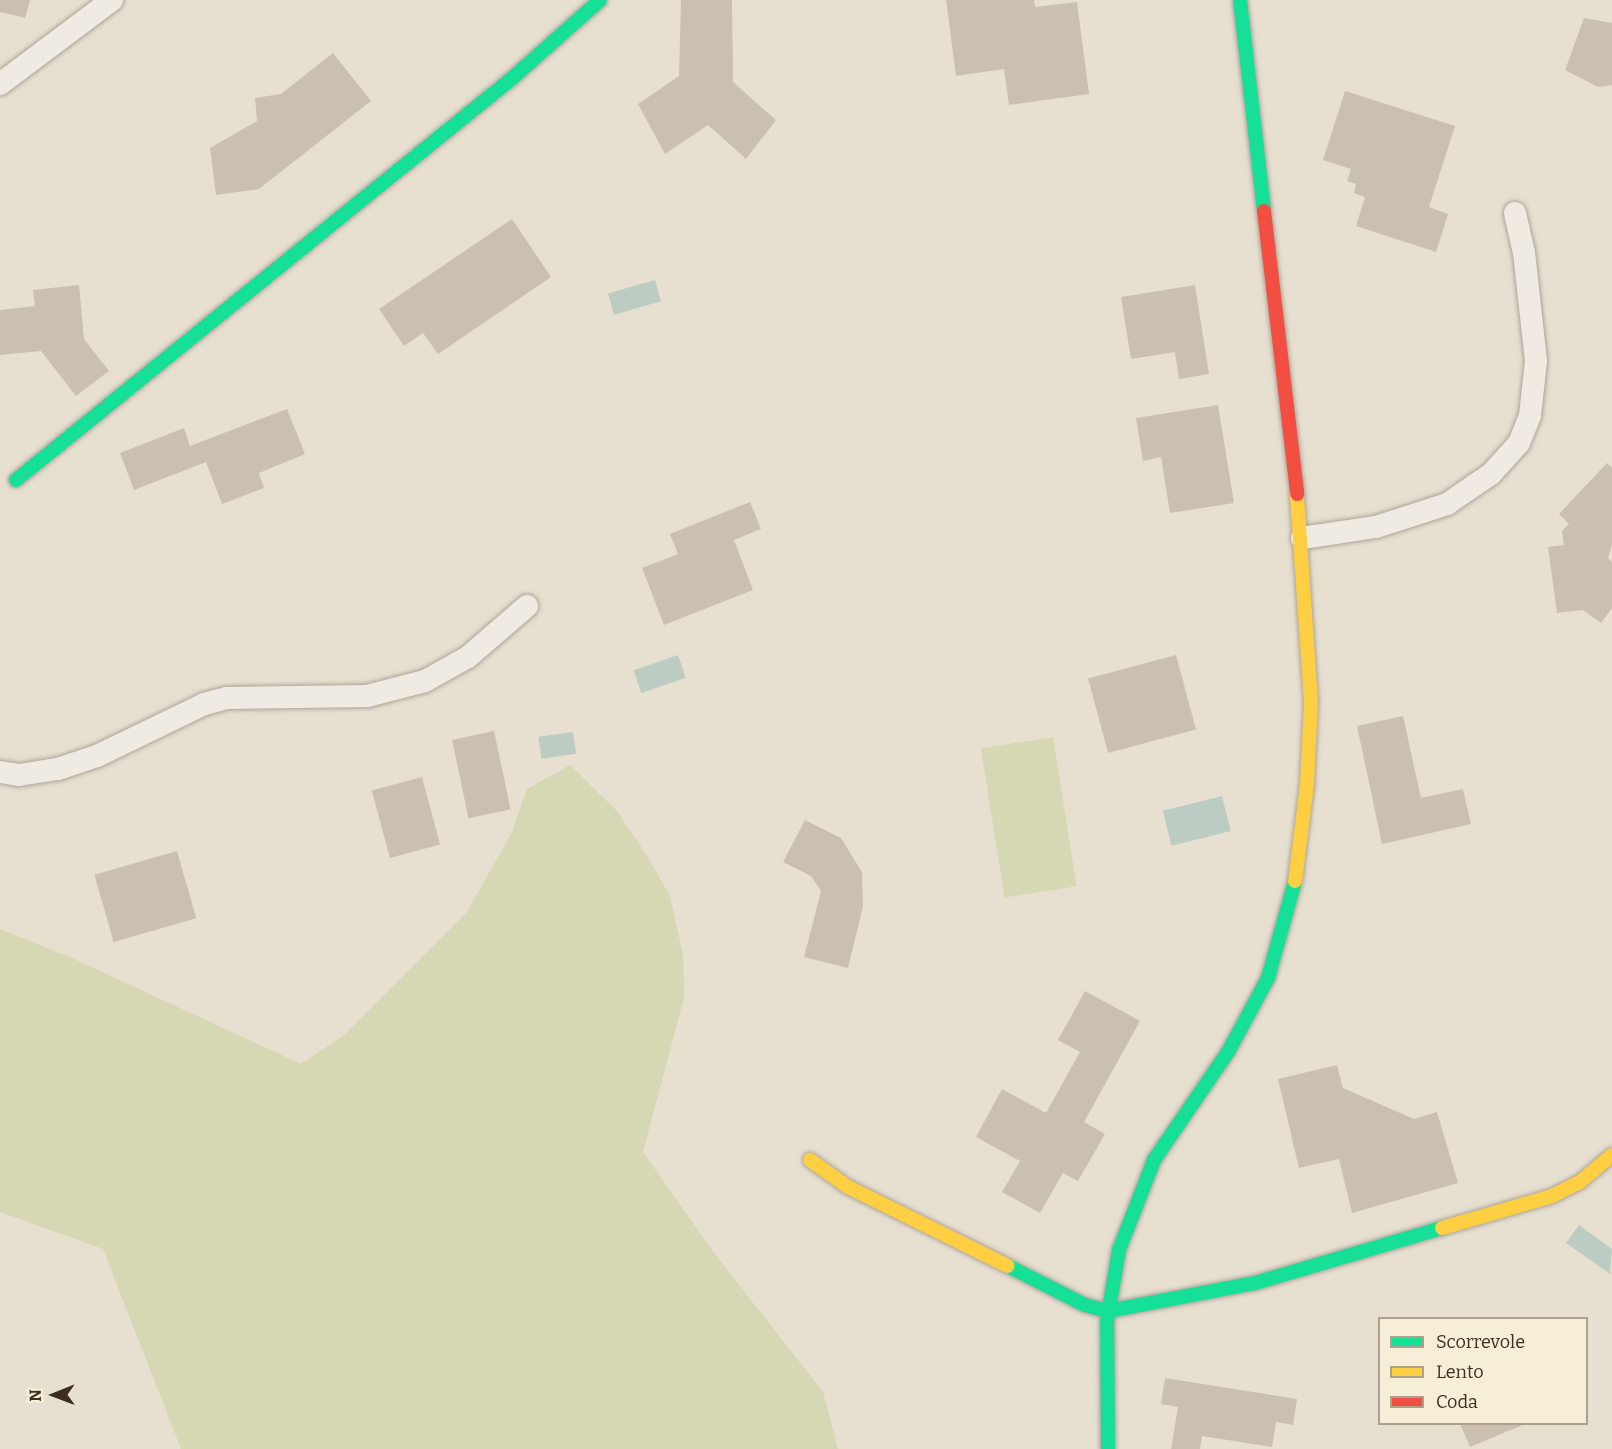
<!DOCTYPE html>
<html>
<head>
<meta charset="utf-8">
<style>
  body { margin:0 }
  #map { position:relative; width:1612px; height:1449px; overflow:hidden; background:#e7e0d1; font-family:Bitter,serif }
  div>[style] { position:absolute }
  .green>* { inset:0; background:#d6d7b3; transform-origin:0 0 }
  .water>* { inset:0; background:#bcccc2; transform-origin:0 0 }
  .building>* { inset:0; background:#cbbfb2; transform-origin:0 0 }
  .roads { filter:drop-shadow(0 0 2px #ada599) drop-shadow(0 0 2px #ada599) }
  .street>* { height:22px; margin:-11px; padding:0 11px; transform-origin:11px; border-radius:11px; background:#efebe3 }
  .fast>* { height:14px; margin:-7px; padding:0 7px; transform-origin:7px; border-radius:7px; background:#16e098 }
  .slow>* { height:14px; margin:-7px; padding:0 7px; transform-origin:7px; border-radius:7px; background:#ffcf43 }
  .jam>* { height:14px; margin:-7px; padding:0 7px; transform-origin:7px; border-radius:7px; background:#f24e42 }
  span { translate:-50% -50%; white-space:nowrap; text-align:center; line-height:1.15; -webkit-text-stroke:4.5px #f7eed8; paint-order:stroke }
  .legend { position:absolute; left:1378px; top:1317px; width:210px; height:108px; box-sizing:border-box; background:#f7eed8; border:2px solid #ada18e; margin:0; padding:8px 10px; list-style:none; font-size:18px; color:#3d2e20 }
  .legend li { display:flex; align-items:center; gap:12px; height:30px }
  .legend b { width:30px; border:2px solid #ada18e }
  .north { position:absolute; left:24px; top:1365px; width:60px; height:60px; -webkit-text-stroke:4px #f7eed8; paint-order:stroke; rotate:269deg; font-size:16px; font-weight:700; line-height:24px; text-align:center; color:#3d2e20 }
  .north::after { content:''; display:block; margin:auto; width:21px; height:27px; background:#3d2e20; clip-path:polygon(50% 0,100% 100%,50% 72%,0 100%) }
</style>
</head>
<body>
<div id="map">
  <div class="green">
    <i style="left:1053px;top:737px;width:151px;height:73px;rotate:81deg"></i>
    <i style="clip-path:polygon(570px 765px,617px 811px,646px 854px,670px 896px,683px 955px,684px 998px,643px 1152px,711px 1249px,823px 1392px,838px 1449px,181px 1449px,103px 1249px,0 1212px,0 929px,72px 958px,301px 1064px,344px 1035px,467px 912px,512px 832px,527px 789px)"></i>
  </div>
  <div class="water">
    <i style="left:655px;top:280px;width:22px;height:49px;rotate:74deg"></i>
    <i style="left:678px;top:655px;width:24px;height:47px;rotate:71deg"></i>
    <i style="left:573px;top:732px;width:22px;height:35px;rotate:82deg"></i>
    <i style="left:1222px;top:796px;width:36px;height:61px;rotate:76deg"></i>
    <i style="clip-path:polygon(1579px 1225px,1612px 1249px,1610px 1274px,1566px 1243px)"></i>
  </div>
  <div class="building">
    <i style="clip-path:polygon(0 0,30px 0,25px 18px,0 12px)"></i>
    <i style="clip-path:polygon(681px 0,732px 0,733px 82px,776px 120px,746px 159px,708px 125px,665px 154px,638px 104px,679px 76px)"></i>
    <i style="clip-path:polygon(946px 0,1034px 0,1035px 7px,1077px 2px,1089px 94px,1009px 105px,1004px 69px,956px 76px)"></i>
    <i style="clip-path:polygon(1584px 18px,1612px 23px,1612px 85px,1598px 87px,1565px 70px)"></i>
    <i style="clip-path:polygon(333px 53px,371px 101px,259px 189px,216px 195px,210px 148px,257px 121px,255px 98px,281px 94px)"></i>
    <i style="clip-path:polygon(1345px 91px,1455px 126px,1429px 207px,1448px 214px,1436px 252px,1356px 226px,1365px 197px,1354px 193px,1356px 184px,1347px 181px,1351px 169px,1323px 160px)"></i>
    <i style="clip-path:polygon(512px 219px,551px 277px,438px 354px,423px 333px,404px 346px,379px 309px)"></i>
    <i style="clip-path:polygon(79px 285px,84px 339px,109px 371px,76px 396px,41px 351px,0 355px,0 310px,35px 306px,33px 290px)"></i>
    <i style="clip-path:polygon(1195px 285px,1209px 374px,1179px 379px,1175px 352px,1131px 359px,1121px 297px)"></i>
    <i style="clip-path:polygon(1218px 405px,1234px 503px,1170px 513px,1161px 457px,1143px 461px,1136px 418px)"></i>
    <i style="clip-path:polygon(287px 409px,305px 454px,259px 473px,264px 488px,222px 504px,206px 462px,134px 490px,120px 453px,184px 428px,190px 446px)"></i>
    <i style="clip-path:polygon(1607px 463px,1612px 468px,1612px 545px,1608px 558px,1612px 562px,1612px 608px,1601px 623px,1583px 610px,1557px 613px,1548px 547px,1564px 545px,1562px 531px,1569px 524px,1559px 514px)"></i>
    <i style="clip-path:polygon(750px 502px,761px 529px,734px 540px,753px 590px,664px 625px,642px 568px,678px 554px,670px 534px)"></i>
    <i style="left:1176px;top:655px;width:77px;height:91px;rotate:75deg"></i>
    <i style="clip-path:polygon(1403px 716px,1421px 798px,1463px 789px,1471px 824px,1382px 844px,1357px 726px)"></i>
    <i style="left:494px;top:731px;width:80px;height:43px;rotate:78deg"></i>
    <i style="left:422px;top:777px;width:70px;height:52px;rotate:75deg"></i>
    <i style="clip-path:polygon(805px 820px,841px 838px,862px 872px,863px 906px,848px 968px,804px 957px,821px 891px,811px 876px,783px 862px)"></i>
    <i style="left:177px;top:851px;width:70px;height:86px;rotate:74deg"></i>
    <i style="clip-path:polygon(1085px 991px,1140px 1021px,1084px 1122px,1105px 1134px,1078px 1181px,1063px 1173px,1040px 1213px,1002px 1192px,1020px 1161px,976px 1137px,1002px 1089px,1046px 1113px,1080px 1052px,1058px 1040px)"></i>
    <i style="clip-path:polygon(1337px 1065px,1343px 1088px,1414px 1119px,1437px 1112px,1458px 1183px,1352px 1213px,1339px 1159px,1299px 1168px,1278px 1079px)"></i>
    <i style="clip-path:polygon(1165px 1378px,1297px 1399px,1293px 1425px,1276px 1422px,1272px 1447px,1202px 1436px,1200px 1449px,1171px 1449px,1178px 1407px,1161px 1404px)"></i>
    <i style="clip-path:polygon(1460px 1424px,1525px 1424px,1470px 1447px)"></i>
  </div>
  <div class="roads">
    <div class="street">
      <i style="left:0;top:84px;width:140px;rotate:-36.9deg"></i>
      <i style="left:1302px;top:538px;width:75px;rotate:-8.5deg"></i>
      <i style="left:1376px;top:527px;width:75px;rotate:-17.9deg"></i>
      <i style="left:1447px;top:504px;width:53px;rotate:-34.3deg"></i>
      <i style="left:1491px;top:474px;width:42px;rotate:-47.9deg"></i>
      <i style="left:1519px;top:443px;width:29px;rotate:-68deg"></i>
      <i style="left:1530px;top:416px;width:55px;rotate:-83.8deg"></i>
      <i style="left:1536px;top:361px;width:109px;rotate:-96.3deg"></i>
      <i style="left:1524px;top:253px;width:41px;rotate:-102.7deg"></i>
      <i style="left:0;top:772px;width:19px;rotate:9deg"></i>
      <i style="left:19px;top:775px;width:39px;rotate:-9deg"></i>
      <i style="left:58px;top:769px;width:41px;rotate:-18.4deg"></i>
      <i style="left:97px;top:756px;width:119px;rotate:-25.9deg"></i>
      <i style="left:204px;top:704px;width:24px;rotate:-15deg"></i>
      <i style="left:227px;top:698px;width:140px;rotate:-0.8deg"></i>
      <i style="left:367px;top:696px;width:60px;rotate:-14.5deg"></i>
      <i style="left:425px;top:681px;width:49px;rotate:-29.2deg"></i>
      <i style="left:468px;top:657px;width:78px;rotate:-40.8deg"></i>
    </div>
    <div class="fast">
      <i style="left:1240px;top:0;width:212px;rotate:83.5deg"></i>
      <i style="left:16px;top:480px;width:636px;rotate:-39deg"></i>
      <i style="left:510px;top:80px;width:120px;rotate:-41.6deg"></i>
      <i style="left:1008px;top:1266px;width:86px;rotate:26.9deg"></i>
      <i style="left:1085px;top:1305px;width:24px;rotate:15deg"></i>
      <i style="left:1108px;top:1311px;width:150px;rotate:-10.8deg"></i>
      <i style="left:1255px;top:1283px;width:195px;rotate:-16.4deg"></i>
      <i style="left:1108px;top:1449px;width:128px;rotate:-90.4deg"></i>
      <i style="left:1107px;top:1321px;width:72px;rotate:-80.4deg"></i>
      <i style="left:1119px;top:1250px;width:97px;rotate:-68.7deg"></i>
      <i style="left:1154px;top:1160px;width:131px;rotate:-55.6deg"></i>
      <i style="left:1228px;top:1052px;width:84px;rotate:-61.6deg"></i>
      <i style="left:1268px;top:978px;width:101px;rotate:-74.4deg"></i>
    </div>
    <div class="slow">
      <i style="left:1295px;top:881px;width:98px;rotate:-82.9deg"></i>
      <i style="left:1307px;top:784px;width:82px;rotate:-87.2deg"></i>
      <i style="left:1311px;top:702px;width:208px;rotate:-93.9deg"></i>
      <i style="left:810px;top:1160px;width:47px;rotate:35.4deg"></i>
      <i style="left:848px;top:1187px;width:178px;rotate:26.3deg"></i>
      <i style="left:1442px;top:1228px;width:115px;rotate:-16.2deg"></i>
      <i style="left:1552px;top:1196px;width:31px;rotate:-27deg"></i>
      <i style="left:1580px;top:1182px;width:42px;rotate:-40.2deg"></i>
    </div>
    <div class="jam">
      <i style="left:1264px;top:211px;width:285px;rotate:83.3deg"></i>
    </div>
  </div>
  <ul class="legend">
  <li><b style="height:8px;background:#16e098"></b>Scorrevole</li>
  <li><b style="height:8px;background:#ffcf43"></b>Lento</li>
  <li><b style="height:8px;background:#f24e42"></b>Coda</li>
  </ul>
  <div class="north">N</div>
</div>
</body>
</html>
